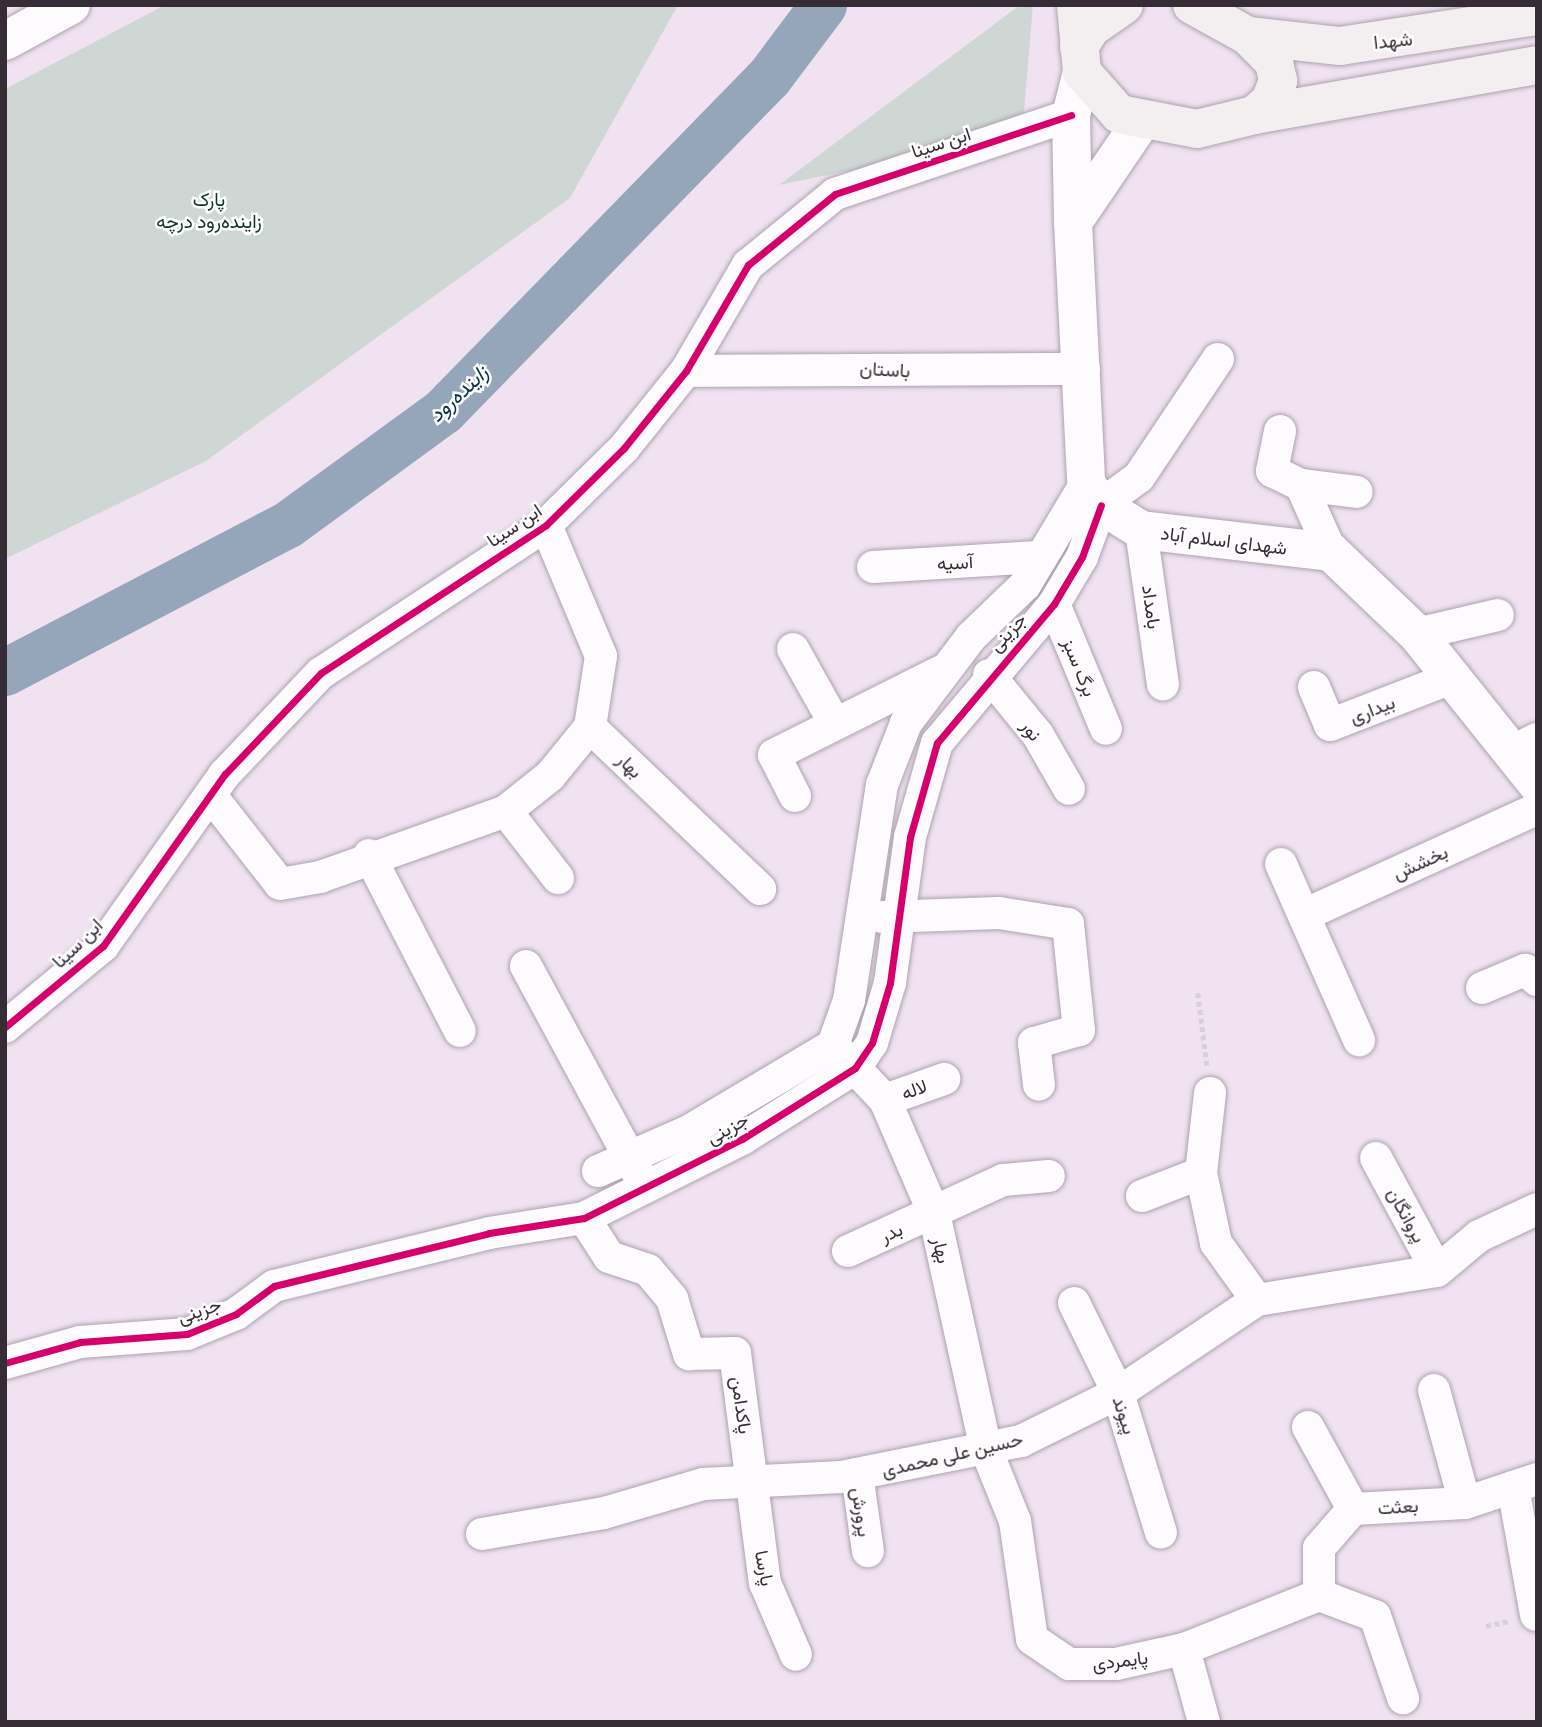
<!DOCTYPE html>
<html>
<head>
<meta charset="utf-8">
<style>
  body { margin:0 }
  #map { position:relative; width:1542px; height:1727px; overflow:hidden; background:#f0e2f1; font-family:"Exo 2",Vazirmatn,sans-serif }
  div>[style] { position:absolute }
  .green>* { inset:0; background:#cfd7d4 }
  .river>* { height:47px; margin:-23.5px; padding:0 23.5px; transform-origin:23.5px; border-radius:23.5px; background:#96a6ba }
  .path>* { height:4.5px; margin-top:-2.25px; transform-origin:0; background:repeating-linear-gradient(90deg,#d6d1d6 0 5px,transparent 0 8.5px) }
  .roads { filter:drop-shadow(0 0 2px #aca2ad) drop-shadow(0 0 2px #aca2ad) }
  .minor>* { height:32px; margin:-16px; padding:0 16px; transform-origin:16px; border-radius:16px; background:#fdfbfd }
  .tertiary>* { height:38px; margin:-19px; padding:0 19px; transform-origin:19px; border-radius:19px; background:#fdfbfd }
  .secondary>* { height:38px; margin:-19px; padding:0 19px; transform-origin:19px; border-radius:19px; background:#f3eff1 }
  .cycleway>* { height:7px; margin:-3.5px; padding:0 3.5px; transform-origin:3.5px; border-radius:3.5px; background:#d6006c }
  span { translate:-50% -50%; white-space:nowrap; text-align:center; line-height:1.15; -webkit-text-stroke:5px #fff; paint-order:stroke }
  .street-label { font-size:19px; color:#362c36 }
  .park-label { font-size:19px; color:#0a3620 }
  .water-label { font-size:21px; color:#073048; font-style:italic }
  .frame { position:absolute; inset:0; border:7px solid #362c36; pointer-events:none }
</style>
</head>
<body>
<div id="map">
  <div class="green">
    <i style="clip-path:polygon(165px 5px,678px 5px,570px 198px,206px 461px,5px 559px,5px 89px)"></i>
    <i style="clip-path:polygon(1020px 5px,1033px 5px,1022px 135px,779px 185px)"></i>
  </div>
  <div class="river">
    <i style="left:5px;top:672px;width:319px;rotate:-27.6deg"></i>
    <i style="left:288px;top:524px;width:192px;rotate:-36.1deg"></i>
    <i style="left:443px;top:411px;width:467px;rotate:-45.7deg"></i>
    <i style="left:769px;top:77px;width:90px;rotate:-53.1deg"></i>
  </div>
  <div class="path">
    <i style="left:1198px;top:993px;width:73px;rotate:82.9deg"></i>
    <i style="left:1486px;top:1626px;width:24px;rotate:-12deg"></i>
  </div>
  <div class="roads">
    <div class="minor">
      <i style="left:686px;top:371px;width:398px;rotate:-0.3deg"></i>
      <i style="left:1280px;top:431px;width:41px;rotate:101.3deg"></i>
      <i style="left:1272px;top:471px;width:32px;rotate:26deg"></i>
      <i style="left:1301px;top:485px;width:73px;rotate:65.9deg"></i>
      <i style="left:1301px;top:485px;width:56px;rotate:7.1deg"></i>
      <i style="left:1141px;top:530px;width:156px;rotate:81.9deg"></i>
      <i style="left:873px;top:567px;width:165px;rotate:-3.5deg"></i>
      <i style="left:1054px;top:604px;width:135px;rotate:67.4deg"></i>
      <i style="left:1417px;top:634px;width:83px;rotate:-13.2deg"></i>
      <i style="left:793px;top:649px;width:84px;rotate:60.7deg"></i>
      <i style="left:989px;top:675px;width:77px;rotate:50.8deg"></i>
      <i style="left:1038px;top:735px;width:62px;rotate:60.1deg"></i>
      <i style="left:1314px;top:687px;width:41px;rotate:67.2deg"></i>
      <i style="left:1330px;top:725px;width:130px;rotate:-21.2deg"></i>
      <i style="left:590px;top:727px;width:235px;rotate:43.6deg"></i>
      <i style="left:1509px;top:753px;width:31px;rotate:-27deg"></i>
      <i style="left:795px;top:796px;width:46px;rotate:-117.1deg"></i>
      <i style="left:774px;top:755px;width:186px;rotate:-26.6deg"></i>
      <i style="left:212px;top:797px;width:110px;rotate:52deg"></i>
      <i style="left:280px;top:884px;width:41px;rotate:-9.9deg"></i>
      <i style="left:320px;top:877px;width:197px;rotate:-19.5deg"></i>
      <i style="left:506px;top:811px;width:56px;rotate:-38.5deg"></i>
      <i style="left:550px;top:776px;width:63px;rotate:-50.8deg"></i>
      <i style="left:590px;top:727px;width:72px;rotate:-81.2deg"></i>
      <i style="left:601px;top:656px;width:142px;rotate:-112.8deg"></i>
      <i style="left:506px;top:811px;width:85px;rotate:52.2deg"></i>
      <i style="left:369px;top:855px;width:198px;rotate:62.7deg"></i>
      <i style="left:1281px;top:864px;width:193px;rotate:66.1deg"></i>
      <i style="left:1304px;top:915px;width:256px;rotate:-24.5deg"></i>
      <i style="left:882px;top:917px;width:117px;rotate:-2deg"></i>
      <i style="left:999px;top:913px;width:70px;rotate:9.1deg"></i>
      <i style="left:1068px;top:924px;width:107px;rotate:84.1deg"></i>
      <i style="left:1079px;top:1030px;width:47px;rotate:163.9deg"></i>
      <i style="left:1034px;top:1043px;width:42px;rotate:83.2deg"></i>
      <i style="left:526px;top:966px;width:238px;rotate:61.6deg"></i>
      <i style="left:1482px;top:988px;width:47px;rotate:-22.7deg"></i>
      <i style="left:1525px;top:970px;width:16px;rotate:40deg"></i>
      <i style="left:5px;top:1027px;width:127px;rotate:-39.6deg"></i>
      <i style="left:103px;top:946px;width:211px;rotate:-54.7deg"></i>
      <i style="left:225px;top:774px;width:139px;rotate:-46.5deg"></i>
      <i style="left:321px;top:673px;width:269px;rotate:-33.3deg"></i>
      <i style="left:546px;top:525px;width:110px;rotate:-44.6deg"></i>
      <i style="left:624px;top:448px;width:99px;rotate:-51.2deg"></i>
      <i style="left:686px;top:371px;width:123px;rotate:-59.7deg"></i>
      <i style="left:748px;top:265px;width:112px;rotate:-39.2deg"></i>
      <i style="left:835px;top:194px;width:249px;rotate:-18.5deg"></i>
      <i style="left:833px;top:1045px;width:76px;rotate:46.6deg"></i>
      <i style="left:885px;top:1100px;width:123px;rotate:66.6deg"></i>
      <i style="left:934px;top:1213px;width:242px;rotate:77.6deg"></i>
      <i style="left:986px;top:1449px;width:78px;rotate:68.1deg"></i>
      <i style="left:1015px;top:1521px;width:119px;rotate:81.8deg"></i>
      <i style="left:1032px;top:1639px;width:45px;rotate:34deg"></i>
      <i style="left:1069px;top:1664px;width:47px"></i>
      <i style="left:1116px;top:1664px;width:70px;rotate:-12.4deg"></i>
      <i style="left:1184px;top:1649px;width:145px;rotate:-21.8deg"></i>
      <i style="left:1210px;top:1093px;width:81px;rotate:96.4deg"></i>
      <i style="left:1201px;top:1173px;width:72px;rotate:77.9deg"></i>
      <i style="left:1216px;top:1243px;width:70px;rotate:54.3deg"></i>
      <i style="left:885px;top:1100px;width:63px;rotate:-19.6deg"></i>
      <i style="left:1376px;top:1158px;width:128px;rotate:61.6deg"></i>
      <i style="left:598px;top:1171px;width:99px;rotate:-23.7deg"></i>
      <i style="left:689px;top:1131px;width:168px;rotate:-30.8deg"></i>
      <i style="left:833px;top:1045px;width:48px;rotate:-70.4deg"></i>
      <i style="left:849px;top:1000px;width:218px;rotate:-81.3deg"></i>
      <i style="left:882px;top:785px;width:66px;rotate:-68.8deg"></i>
      <i style="left:906px;top:723px;width:108px;rotate:-52.9deg"></i>
      <i style="left:971px;top:637px;width:75px;rotate:-43.9deg"></i>
      <i style="left:1025px;top:585px;width:119px;rotate:-59.1deg"></i>
      <i style="left:1142px;top:1196px;width:63px;rotate:-21.3deg"></i>
      <i style="left:584px;top:1218px;width:46px;rotate:57.3deg"></i>
      <i style="left:609px;top:1257px;width:41px;rotate:18.4deg"></i>
      <i style="left:648px;top:1270px;width:38px;rotate:50deg"></i>
      <i style="left:672px;top:1299px;width:58px;rotate:72.8deg"></i>
      <i style="left:689px;top:1354px;width:46px;rotate:-1.2deg"></i>
      <i style="left:735px;top:1353px;width:232px;rotate:82.6deg"></i>
      <i style="left:765px;top:1583px;width:78px;rotate:66.7deg"></i>
      <i style="left:848px;top:1251px;width:170px;rotate:-24.6deg"></i>
      <i style="left:1003px;top:1180px;width:46px;rotate:-5deg"></i>
      <i style="left:1074px;top:1303px;width:100px;rotate:63.9deg"></i>
      <i style="left:1118px;top:1393px;width:146px;rotate:72.9deg"></i>
      <i style="left:5px;top:1363px;width:78px;rotate:-15.6deg"></i>
      <i style="left:80px;top:1342px;width:107px;rotate:-4.3deg"></i>
      <i style="left:187px;top:1334px;width:53px;rotate:-22.2deg"></i>
      <i style="left:236px;top:1314px;width:47px;rotate:-36.4deg"></i>
      <i style="left:274px;top:1286px;width:221px;rotate:-13.8deg"></i>
      <i style="left:489px;top:1233px;width:96px;rotate:-9deg"></i>
      <i style="left:584px;top:1218px;width:177px;rotate:-26.6deg"></i>
      <i style="left:742px;top:1139px;width:133px;rotate:-32.1deg"></i>
      <i style="left:855px;top:1068px;width:30px;rotate:-56deg"></i>
      <i style="left:872px;top:1043px;width:63px;rotate:-73.3deg"></i>
      <i style="left:890px;top:983px;width:147px;rotate:-82.2deg"></i>
      <i style="left:910px;top:837px;width:98px;rotate:-74deg"></i>
      <i style="left:937px;top:743px;width:182px;rotate:-49.9deg"></i>
      <i style="left:1054px;top:604px;width:55px;rotate:-59.2deg"></i>
      <i style="left:1082px;top:557px;width:55px;rotate:-69.9deg"></i>
      <i style="left:1101px;top:505px;width:47px;rotate:-36.4deg"></i>
      <i style="left:1139px;top:477px;width:142px;rotate:-56.2deg"></i>
      <i style="left:1434px;top:1390px;width:117px;rotate:74.7deg"></i>
      <i style="left:1308px;top:1427px;width:94px;rotate:61.2deg"></i>
      <i style="left:857px;top:1474px;width:78px;rotate:81.9deg"></i>
      <i style="left:1513px;top:1487px;width:130px;rotate:79.8deg"></i>
      <i style="left:482px;top:1534px;width:124px;rotate:-9.8deg"></i>
      <i style="left:604px;top:1513px;width:103px;rotate:-16.3deg"></i>
      <i style="left:703px;top:1484px;width:138px;rotate:-2.9deg"></i>
      <i style="left:841px;top:1477px;width:184px;rotate:-11.3deg"></i>
      <i style="left:1021px;top:1441px;width:108px;rotate:-26.3deg"></i>
      <i style="left:1118px;top:1393px;width:167px;rotate:-33.8deg"></i>
      <i style="left:1257px;top:1300px;width:182px;rotate:-9.2deg"></i>
      <i style="left:1437px;top:1271px;width:55px;rotate:-39.8deg"></i>
      <i style="left:1479px;top:1236px;width:64px;rotate:-25deg"></i>
      <i style="left:1319px;top:1595px;width:47px;rotate:-90deg"></i>
      <i style="left:1319px;top:1548px;width:52px;rotate:-48.9deg"></i>
      <i style="left:1353px;top:1509px;width:112px;rotate:-3.1deg"></i>
      <i style="left:1465px;top:1503px;width:76px;rotate:-18.4deg"></i>
      <i style="left:1319px;top:1595px;width:60px;rotate:20.6deg"></i>
      <i style="left:1375px;top:1616px;width:87px;rotate:71.1deg"></i>
      <i style="left:1184px;top:1649px;width:76px;rotate:74.7deg"></i>
    </div>
    <div class="tertiary">
      <i style="left:5px;top:41px;width:75px;rotate:-28.6deg"></i>
      <i style="left:1082px;top:72px;width:44px;rotate:104.3deg"></i>
      <i style="left:1071px;top:115px;width:107px;rotate:88.9deg"></i>
      <i style="left:1073px;top:222px;width:121px;rotate:-55.8deg"></i>
      <i style="left:1073px;top:222px;width:261px;rotate:87.1deg"></i>
      <i style="left:1086px;top:483px;width:27px;rotate:56deg"></i>
      <i style="left:1101px;top:505px;width:47px;rotate:32deg"></i>
      <i style="left:1141px;top:530px;width:191px;rotate:6.6deg"></i>
      <i style="left:1331px;top:552px;width:119px;rotate:43.6deg"></i>
      <i style="left:1417px;top:634px;width:192px;rotate:51.3deg"></i>
    </div>
    <div class="secondary">
      <i style="left:1076px;top:5px;width:67px;rotate:84.9deg"></i>
      <i style="left:1082px;top:72px;width:56px;rotate:48.6deg"></i>
      <i style="left:1119px;top:114px;width:79px;rotate:10.9deg"></i>
      <i style="left:1197px;top:129px;width:59px;rotate:-13.8deg"></i>
      <i style="left:1254px;top:115px;width:21px;rotate:-41deg"></i>
      <i style="left:1270px;top:101px;width:22px;rotate:-68deg"></i>
      <i style="left:1278px;top:81px;width:19px;rotate:-102deg"></i>
      <i style="left:1274px;top:62px;width:37px;rotate:-135deg"></i>
      <i style="left:1248px;top:36px;width:64px;rotate:-151deg"></i>
      <i style="left:1248px;top:36px;width:93px;rotate:6.2deg"></i>
      <i style="left:1340px;top:46px;width:199px;rotate:-8.7deg"></i>
      <i style="left:1079px;top:47px;width:22px;rotate:-58deg"></i>
      <i style="left:1091px;top:28px;width:40px;rotate:-34.9deg"></i>
      <i style="left:1254px;top:115px;width:287px;rotate:-10deg"></i>
    </div>
  </div>
  <div class="cycleway">
    <i style="left:5px;top:1027px;width:127px;rotate:-39.6deg"></i>
    <i style="left:103px;top:946px;width:211px;rotate:-54.7deg"></i>
    <i style="left:225px;top:774px;width:139px;rotate:-46.5deg"></i>
    <i style="left:321px;top:673px;width:269px;rotate:-33.3deg"></i>
    <i style="left:546px;top:525px;width:110px;rotate:-44.6deg"></i>
    <i style="left:624px;top:448px;width:99px;rotate:-51.2deg"></i>
    <i style="left:686px;top:371px;width:123px;rotate:-59.7deg"></i>
    <i style="left:748px;top:265px;width:112px;rotate:-39.2deg"></i>
    <i style="left:835px;top:194px;width:249px;rotate:-18.5deg"></i>
    <i style="left:5px;top:1363px;width:78px;rotate:-15.6deg"></i>
    <i style="left:80px;top:1342px;width:107px;rotate:-4.3deg"></i>
    <i style="left:187px;top:1334px;width:53px;rotate:-22.2deg"></i>
    <i style="left:236px;top:1314px;width:47px;rotate:-36.4deg"></i>
    <i style="left:274px;top:1286px;width:221px;rotate:-13.8deg"></i>
    <i style="left:489px;top:1233px;width:96px;rotate:-9deg"></i>
    <i style="left:584px;top:1218px;width:177px;rotate:-26.6deg"></i>
    <i style="left:742px;top:1139px;width:133px;rotate:-32.1deg"></i>
    <i style="left:855px;top:1068px;width:30px;rotate:-56deg"></i>
    <i style="left:872px;top:1043px;width:63px;rotate:-73.3deg"></i>
    <i style="left:890px;top:983px;width:147px;rotate:-82.2deg"></i>
    <i style="left:910px;top:837px;width:98px;rotate:-74deg"></i>
    <i style="left:937px;top:743px;width:182px;rotate:-49.9deg"></i>
    <i style="left:1054px;top:604px;width:55px;rotate:-59.2deg"></i>
    <i style="left:1082px;top:557px;width:55px;rotate:-69.9deg"></i>
  </div>
  <div class="street-label">
    <span style="left:1393px;top:40px;rotate:-6deg">شهدا</span>
    <span style="left:941px;top:142px;rotate:-18deg">ابن سینا</span>
    <span style="left:885px;top:369px;rotate:3deg">باستان</span>
    <span style="left:514px;top:525px;rotate:-34deg">ابن سینا</span>
    <span style="left:1224px;top:540px;rotate:7deg">شهدای اسلام آباد</span>
    <span style="left:955px;top:562px;rotate:-3deg">آسیه</span>
    <span style="left:1152px;top:607px;rotate:82deg">بامداد</span>
    <span style="left:1007px;top:632px;rotate:-47deg">جزینی</span>
    <span style="left:1080px;top:667px;rotate:68deg">برگ سبز</span>
    <span style="left:1372px;top:709px;rotate:-21deg">بیداری</span>
    <span style="left:1032px;top:730px;rotate:54deg">نور</span>
    <span style="left:630px;top:765px;rotate:44deg">بهار</span>
    <span style="left:1420px;top:862px;rotate:-24deg">بخشش</span>
    <span style="left:77px;top:943px;rotate:-44deg">ابن سینا</span>
    <span style="left:914px;top:1089px;rotate:-20deg">لاله</span>
    <span style="left:727px;top:1128px;rotate:-29deg">جزینی</span>
    <span style="left:1407px;top:1215px;rotate:61deg">پروانگان</span>
    <span style="left:891px;top:1232px;rotate:-24deg">بدر</span>
    <span style="left:942px;top:1250px;rotate:77deg">بهار</span>
    <span style="left:199px;top:1310px;rotate:-19deg">جزینی</span>
    <span style="left:742px;top:1405px;rotate:82deg">پاکدامن</span>
    <span style="left:1125px;top:1415px;rotate:72deg">پیوند</span>
    <span style="left:952px;top:1454px;rotate:-13deg">حسین علی محمدی</span>
    <span style="left:1398px;top:1506px;rotate:-4deg">بعثت</span>
    <span style="left:862px;top:1512px;rotate:82deg">پرورش</span>
    <span style="left:765px;top:1568px;rotate:79deg">پارسا</span>
    <span style="left:1120px;top:1660px;rotate:-7deg">پایمردی</span>
  </div>
  <div class="park-label">
    <span style="left:209px;top:210px">پارک<br>زاینده‌رود درچه</span>
  </div>
  <div class="water-label">
    <span style="left:458px;top:393px;rotate:-43deg">زاینده‌رود</span>
  </div>
  <div class="frame"></div>
</div>
</body>
</html>
